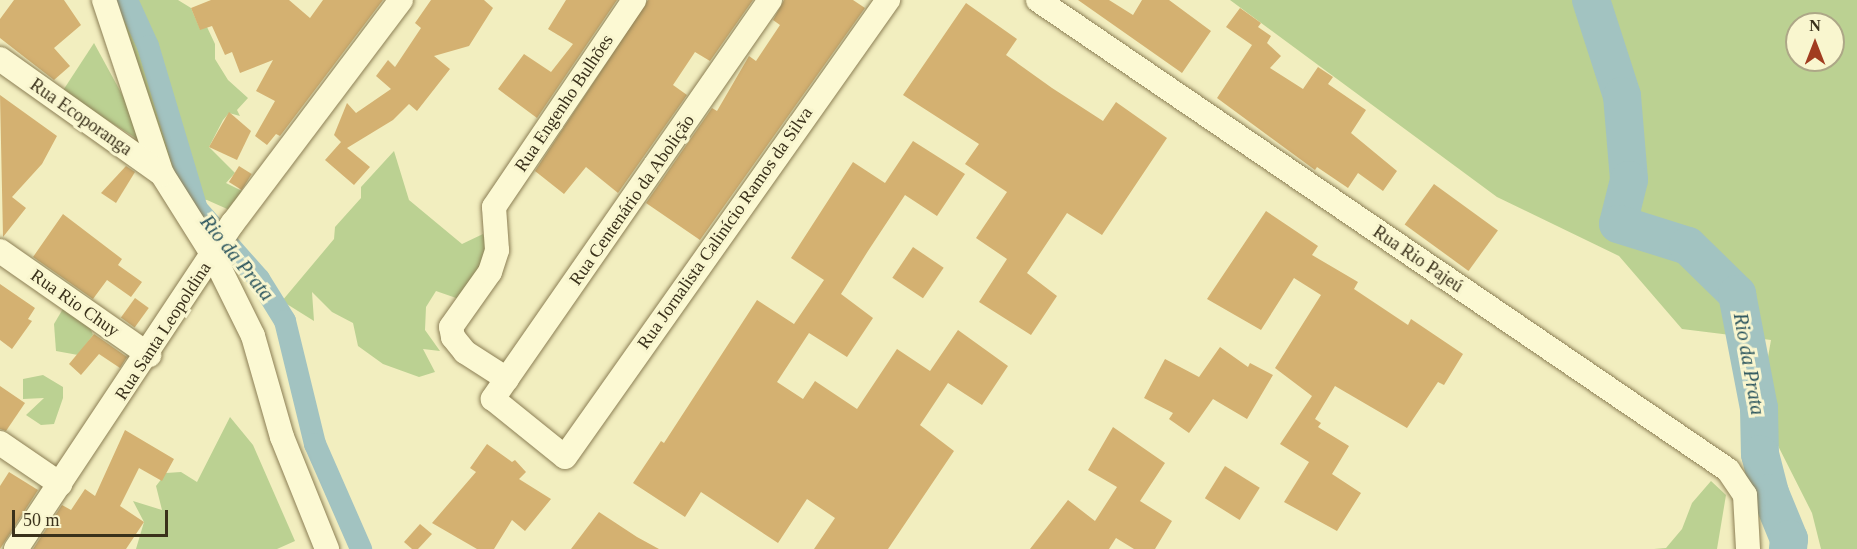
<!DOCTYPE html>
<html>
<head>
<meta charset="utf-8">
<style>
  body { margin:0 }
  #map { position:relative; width:1857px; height:549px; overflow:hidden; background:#f2eebf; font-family:"Times New Roman",serif }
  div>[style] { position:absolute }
  .green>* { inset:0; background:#bbd192 }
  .canal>* { height:22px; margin:-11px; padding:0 11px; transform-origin:11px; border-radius:11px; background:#a2c3c1 }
  .river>* { height:38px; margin:-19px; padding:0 19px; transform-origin:19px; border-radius:19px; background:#a2c3c1 }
  .building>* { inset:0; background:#d4b171; transform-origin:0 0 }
  .roads { filter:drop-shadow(0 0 2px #8c7f55) drop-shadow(0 0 2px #8c7f55) }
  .minor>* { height:24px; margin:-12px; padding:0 12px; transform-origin:12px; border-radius:12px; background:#fcf9d3 }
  span { translate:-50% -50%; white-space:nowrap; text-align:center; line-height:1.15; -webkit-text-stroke:6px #f9f6cf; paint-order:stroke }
  .street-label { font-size:18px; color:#3a311b }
  .water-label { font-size:20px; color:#29535c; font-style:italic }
  .north { position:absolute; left:1785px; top:12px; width:60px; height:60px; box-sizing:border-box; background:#f9f6cf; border:2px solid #ada787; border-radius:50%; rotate:0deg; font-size:16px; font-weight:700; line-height:24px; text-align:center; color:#3a311b }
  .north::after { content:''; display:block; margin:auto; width:21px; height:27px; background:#a13c1f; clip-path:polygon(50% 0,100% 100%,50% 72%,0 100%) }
  .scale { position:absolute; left:12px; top:510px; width:156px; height:27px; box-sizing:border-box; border:3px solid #3a311b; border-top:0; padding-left:8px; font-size:18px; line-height:21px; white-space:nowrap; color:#3a311b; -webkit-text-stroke:4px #f9f6cf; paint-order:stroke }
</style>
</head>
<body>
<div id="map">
  <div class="green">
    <i style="clip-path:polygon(112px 0,178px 0,191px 8px,200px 29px,207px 27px,215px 44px,215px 59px,228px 80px,248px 98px,237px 110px,240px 116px,229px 113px,223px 120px,209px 147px,235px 173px,226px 183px,242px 191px,234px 212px,207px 200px,185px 198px,174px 181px)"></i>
    <i style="clip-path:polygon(evenodd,1230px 0,1857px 0,1857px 549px,1821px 549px,1812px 513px,1759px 408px,1771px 340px,1682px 329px,1619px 256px,1497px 197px,1230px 0,1797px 24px,1833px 24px,1833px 60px,1797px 60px,1797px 24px)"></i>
    <i style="clip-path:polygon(94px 43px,142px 131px,139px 140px,62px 92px)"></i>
    <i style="clip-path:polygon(394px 151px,409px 200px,462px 244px,483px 234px,491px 262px,459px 299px,436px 291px,426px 307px,425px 330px,440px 351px,423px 349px,435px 372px,419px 377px,383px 364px,358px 346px,353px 323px,332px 312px,312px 292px,314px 321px,282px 301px,334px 239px,335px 227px,361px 198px,361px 187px)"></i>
    <i style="clip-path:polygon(64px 307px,82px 307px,93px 335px,78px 355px,56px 351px,54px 324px)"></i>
    <i style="clip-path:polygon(43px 375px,63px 387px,63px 398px,54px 424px,41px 425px,26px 415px,44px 398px,23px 399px,23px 379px)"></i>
    <i style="clip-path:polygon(230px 417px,253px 445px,295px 541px,277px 549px,136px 549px,144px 522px,133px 501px,162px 510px,156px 486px,166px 473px,181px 472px,197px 482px)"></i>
    <i style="clip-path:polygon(1711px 481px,1726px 495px,1717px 549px,1654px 549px,1666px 548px,1682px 529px,1692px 503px)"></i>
  </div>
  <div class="canal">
    <i style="left:127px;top:0;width:51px;rotate:65.5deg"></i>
    <i style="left:148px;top:46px;width:170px;rotate:73.3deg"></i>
    <i style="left:197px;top:209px;width:94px;rotate:48.5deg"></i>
    <i style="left:259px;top:279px;width:49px;rotate:58.2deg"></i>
    <i style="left:285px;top:321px;width:127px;rotate:76.3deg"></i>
    <i style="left:315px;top:444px;width:115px;rotate:66.3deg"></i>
  </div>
  <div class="river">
    <i style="left:1591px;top:0;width:101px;rotate:72.1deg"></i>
    <i style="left:1622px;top:96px;width:84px;rotate:85.2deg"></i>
    <i style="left:1629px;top:180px;width:45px;rotate:104deg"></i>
    <i style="left:1618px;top:224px;width:73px;rotate:17.4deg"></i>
    <i style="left:1688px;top:246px;width:69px;rotate:44.4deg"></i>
    <i style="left:1737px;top:294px;width:116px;rotate:79.1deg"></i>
    <i style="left:1759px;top:408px;width:46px;rotate:88.8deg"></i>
    <i style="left:1760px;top:454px;width:40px;rotate:75.6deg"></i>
    <i style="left:1770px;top:493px;width:50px;rotate:67.6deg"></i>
    <i style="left:1789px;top:539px;width:10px;rotate:96deg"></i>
  </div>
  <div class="building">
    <i style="clip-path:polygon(14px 0,64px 0,81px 25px,54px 48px,70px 66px,54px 80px,0 38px,0 19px)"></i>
    <i style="clip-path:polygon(211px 0,289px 0,310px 18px,323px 0,383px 0,280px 136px,276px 134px,267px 145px,255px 136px,275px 101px,256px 91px,273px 60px,240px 73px,232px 52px,225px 55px,212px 26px,200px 30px,191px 8px)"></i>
    <i style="clip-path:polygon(431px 0,484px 0,493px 8px,469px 46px,434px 56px,450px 69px,417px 111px,409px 104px,393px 120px,347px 148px,370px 167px,354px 185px,325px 160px,341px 142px,334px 135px,347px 103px,356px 113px,391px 89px,376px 76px,388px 60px,395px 67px,421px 28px,415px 23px)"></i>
    <i style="clip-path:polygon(566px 0,617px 0,537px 118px,498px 89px,524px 54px,551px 72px,573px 44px,548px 29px)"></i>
    <i style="clip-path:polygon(648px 0,753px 0,710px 61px,695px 52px,673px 85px,687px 95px,618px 193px,586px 167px,564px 194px,535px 171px)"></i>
    <i style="clip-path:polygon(784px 0,853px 0,865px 8px,700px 240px,646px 203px,712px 108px,717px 111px,749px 56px,756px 61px,780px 25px,773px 20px)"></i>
    <i style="clip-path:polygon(1078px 0,1109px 0,1133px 15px,1142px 0,1169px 0,1211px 31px,1182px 73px)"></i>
    <i style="clip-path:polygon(966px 3px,1017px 39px,1006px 55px,1052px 88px,1103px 121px,1116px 102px,1167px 138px,1102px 235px,1067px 213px,1027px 273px,1057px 296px,1031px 335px,979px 302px,1007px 259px,976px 238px,1007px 192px,965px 164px,979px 144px,903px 95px)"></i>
    <i style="clip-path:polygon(1240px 8px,1261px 23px,1258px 27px,1271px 36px,1267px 43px,1281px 56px,1270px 68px,1303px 89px,1318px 67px,1333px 77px,1328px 84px,1366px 110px,1351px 133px,1397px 171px,1383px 191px,1358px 173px,1348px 188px,1317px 167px,1315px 170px,1217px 98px,1252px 45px,1226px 27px)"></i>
    <i style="clip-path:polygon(0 95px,57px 136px,42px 164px,12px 197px,26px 208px,3px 237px)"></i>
    <i style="clip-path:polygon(229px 112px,251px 131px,237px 160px,209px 147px)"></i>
    <i style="clip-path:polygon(913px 141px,965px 174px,937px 216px,905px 195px,868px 251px,841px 294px,873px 318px,847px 357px,809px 333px,777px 382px,803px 399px,815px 381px,857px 409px,897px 349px,930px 371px,958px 330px,1008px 366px,982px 405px,948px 383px,920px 425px,954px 451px,888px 549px,814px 549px,835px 518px,807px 499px,778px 543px,701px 492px,685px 517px,633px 483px,661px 441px,664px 443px,757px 300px,794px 324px,824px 280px,791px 258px,853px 162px,885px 183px)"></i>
    <i style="clip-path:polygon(126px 166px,135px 172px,116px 203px,101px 193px)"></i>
    <i style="left:239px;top:166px;width:15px;height:19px;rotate:32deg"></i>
    <i style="left:1434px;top:184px;width:79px;height:50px;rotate:36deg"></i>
    <i style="clip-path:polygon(1266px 211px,1318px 246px,1312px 255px,1358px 282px,1354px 289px,1408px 325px,1411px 319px,1463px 354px,1444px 385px,1438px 382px,1407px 428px,1335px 386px,1315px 419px,1321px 423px,1318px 427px,1349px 446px,1332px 474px,1361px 493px,1337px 531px,1284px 502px,1309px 462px,1280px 444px,1312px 396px,1275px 368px,1321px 295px,1294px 278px,1261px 330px,1207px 299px)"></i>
    <i style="clip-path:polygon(63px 214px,122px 259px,118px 265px,142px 282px,131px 297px,107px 280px,93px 299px,33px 257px)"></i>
    <i style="left:913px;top:247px;width:37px;height:37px;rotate:34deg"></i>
    <i style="clip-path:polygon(0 284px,35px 308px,28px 319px,32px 321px,12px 349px,0 340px)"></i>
    <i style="left:135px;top:298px;width:17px;height:24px;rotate:36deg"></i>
    <i style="clip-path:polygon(94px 334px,127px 357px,120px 368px,99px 354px,81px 375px,69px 364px)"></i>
    <i style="clip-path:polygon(1220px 347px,1248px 367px,1250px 363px,1273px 375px,1247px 419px,1213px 399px,1189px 433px,1169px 419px,1173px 413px,1144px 398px,1165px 359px,1199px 377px)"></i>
    <i style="clip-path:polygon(0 386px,25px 403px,6px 431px,0 429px)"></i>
    <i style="clip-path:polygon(1113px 427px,1165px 463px,1140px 501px,1172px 521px,1155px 549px,1134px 549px,1116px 538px,1109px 549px,1030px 549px,1068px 500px,1095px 521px,1117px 487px,1088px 470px)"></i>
    <i style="clip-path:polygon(125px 430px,174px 459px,162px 481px,139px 468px,120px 506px,144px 522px,126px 549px,33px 549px,62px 505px,71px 510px,85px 489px,95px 496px)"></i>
    <i style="clip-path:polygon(487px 444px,512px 462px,515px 460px,526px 472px,519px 479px,551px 499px,525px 531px,512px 520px,494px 549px,477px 549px,432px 523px,476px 472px,470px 468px)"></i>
    <i style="left:1225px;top:466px;width:41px;height:38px;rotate:32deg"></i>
    <i style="clip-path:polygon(9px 472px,38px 490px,0 549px,0 486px)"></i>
    <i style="clip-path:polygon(599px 512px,637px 537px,659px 549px,571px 549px)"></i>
    <i style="clip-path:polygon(420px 524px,432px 534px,418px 549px,412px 549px,404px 542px)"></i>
  </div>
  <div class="roads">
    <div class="minor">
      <i style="left:104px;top:0;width:183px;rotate:71.6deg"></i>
      <i style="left:162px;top:174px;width:96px;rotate:57.8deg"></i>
      <i style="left:213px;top:255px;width:90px;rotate:63.7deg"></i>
      <i style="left:253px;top:336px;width:105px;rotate:74deg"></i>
      <i style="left:282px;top:437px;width:121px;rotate:68.1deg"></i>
      <i style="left:770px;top:0;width:486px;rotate:124.8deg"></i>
      <i style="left:493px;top:399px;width:92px;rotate:38.9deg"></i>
      <i style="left:565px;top:457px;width:560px;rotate:-54.75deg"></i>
      <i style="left:1038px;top:0;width:835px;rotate:34.26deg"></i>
      <i style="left:1728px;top:470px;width:30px;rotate:56deg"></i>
      <i style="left:1745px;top:495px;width:54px;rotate:86.8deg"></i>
      <i style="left:0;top:59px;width:199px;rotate:35.4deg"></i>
      <i style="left:0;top:251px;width:182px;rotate:34.9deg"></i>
      <i style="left:507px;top:379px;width:50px;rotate:-147.3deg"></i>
      <i style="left:465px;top:352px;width:19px;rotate:-129deg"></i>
      <i style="left:453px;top:337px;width:10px;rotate:-101deg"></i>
      <i style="left:451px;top:327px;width:67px;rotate:-54.7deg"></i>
      <i style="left:490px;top:272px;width:23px;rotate:-72deg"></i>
      <i style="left:497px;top:250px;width:43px;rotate:-94deg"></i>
      <i style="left:494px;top:207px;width:250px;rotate:-55.9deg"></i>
      <i style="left:0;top:443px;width:73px;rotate:34.3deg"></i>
      <i style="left:16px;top:549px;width:392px;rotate:-56.4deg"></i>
      <i style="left:233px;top:223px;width:279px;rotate:-53deg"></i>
    </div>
  </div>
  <div class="street-label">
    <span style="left:564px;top:103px;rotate:-56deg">Rua Engenho Bulhões</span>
    <span style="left:81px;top:117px;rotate:35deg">Rua Ecoporanga</span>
    <span style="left:632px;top:200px;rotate:-55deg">Rua Centenário da Abolição</span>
    <span style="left:725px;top:228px;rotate:-55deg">Rua Jornalista Calinício Ramos da Silva</span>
    <span style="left:1418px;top:259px;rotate:34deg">Rua Rio Pajeú</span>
    <span style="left:75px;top:303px;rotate:35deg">Rua Rio Chuy</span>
    <span style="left:163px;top:331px;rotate:-57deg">Rua Santa Leopoldina</span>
  </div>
  <div class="water-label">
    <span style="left:237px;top:258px;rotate:51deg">Rio da Prata</span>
    <span style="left:1749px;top:364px;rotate:80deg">Rio da Prata</span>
  </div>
  <div class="north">N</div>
  <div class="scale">50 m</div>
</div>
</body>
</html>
